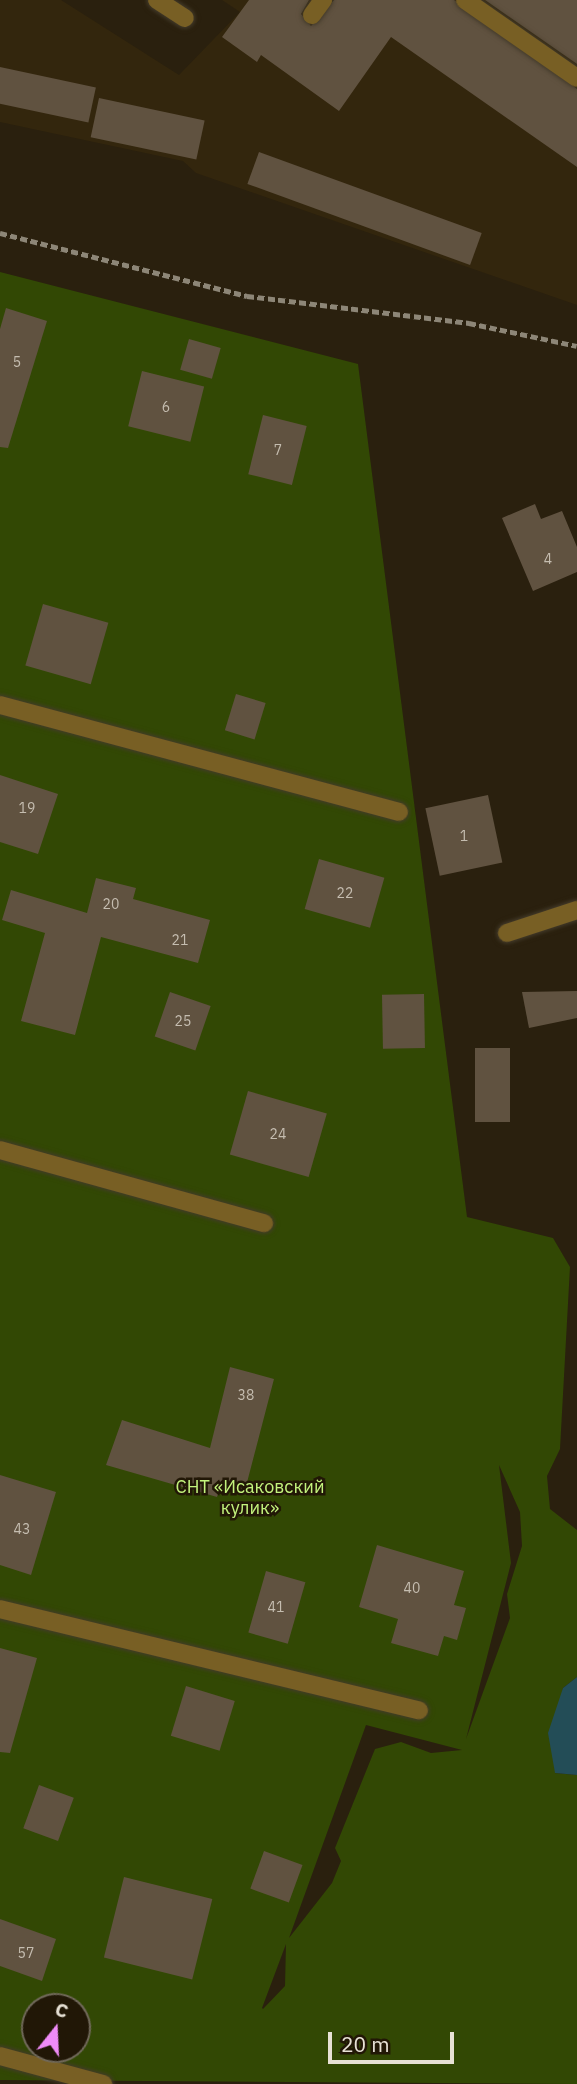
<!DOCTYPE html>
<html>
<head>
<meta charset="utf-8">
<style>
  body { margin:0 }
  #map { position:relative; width:577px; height:2084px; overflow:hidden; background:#2a200e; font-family:"IBM Plex Sans",sans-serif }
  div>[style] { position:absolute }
  .built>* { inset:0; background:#33260d }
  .green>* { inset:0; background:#324804 }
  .water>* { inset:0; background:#234d57 }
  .building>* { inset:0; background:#605240; transform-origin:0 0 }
  .path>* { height:4.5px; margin-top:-2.25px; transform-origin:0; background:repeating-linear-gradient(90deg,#8d8677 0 7px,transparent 0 10.5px) }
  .roads { filter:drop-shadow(0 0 2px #443b2a) drop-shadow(0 0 2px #443b2a) }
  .minor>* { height:18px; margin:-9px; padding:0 9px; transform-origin:9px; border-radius:9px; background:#785f24 }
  span { translate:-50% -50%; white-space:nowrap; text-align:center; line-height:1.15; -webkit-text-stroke:5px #211706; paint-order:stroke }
  .number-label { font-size:14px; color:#c5bdb0 }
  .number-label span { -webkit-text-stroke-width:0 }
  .park-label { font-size:18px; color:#c3f37d }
  .north { position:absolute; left:21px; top:1993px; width:70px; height:70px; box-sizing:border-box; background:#211706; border:2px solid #706859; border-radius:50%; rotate:18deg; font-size:19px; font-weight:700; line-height:28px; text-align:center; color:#e7e1d5 }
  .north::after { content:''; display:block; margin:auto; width:24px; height:32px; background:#ef8bf7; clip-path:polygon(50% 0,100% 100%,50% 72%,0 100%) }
  .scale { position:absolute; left:328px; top:2032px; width:126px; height:32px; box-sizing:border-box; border:4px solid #e7e1d5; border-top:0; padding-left:9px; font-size:21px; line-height:24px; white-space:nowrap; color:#e7e1d5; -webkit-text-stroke:5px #211706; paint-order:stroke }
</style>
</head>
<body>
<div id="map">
  <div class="built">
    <i style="clip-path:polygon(0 0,61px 0,179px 75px,240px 12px,222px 0,577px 0,577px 305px,196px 173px,183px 161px,0 122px)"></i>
  </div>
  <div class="green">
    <i style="clip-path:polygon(evenodd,0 272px,358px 364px,467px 1217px,553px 1238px,570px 1267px,560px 1449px,547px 1476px,550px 1509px,577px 1530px,577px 1677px,563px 1688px,555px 1773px,577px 1775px,577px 2084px,0 2080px,0 272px,499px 1465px,520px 1512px,522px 1546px,507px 1594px,510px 1618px,466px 1739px,511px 1563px,499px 1465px,0 272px,366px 1725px,462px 1750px,431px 1753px,401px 1742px,375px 1749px,335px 1848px,341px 1861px,332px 1883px,289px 1938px,366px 1725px,0 272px,286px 1944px,285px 1986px,263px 2009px,262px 2008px,286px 1944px,0 272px,35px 2007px,77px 2007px,77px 2049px,35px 2049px,35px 2007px)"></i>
  </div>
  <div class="water">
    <i style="clip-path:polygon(577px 1677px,577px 1775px,555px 1773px,548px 1733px,563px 1688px)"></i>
  </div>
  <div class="building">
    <i style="clip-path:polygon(249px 0,309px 0,301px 14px,311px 26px,334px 0,454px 0,577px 89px,577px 167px,391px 37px,339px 111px,261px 55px,257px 62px,222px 37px)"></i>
    <i style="clip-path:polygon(485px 0,577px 0,577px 64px)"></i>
    <i style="left:0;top:67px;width:98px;height:36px;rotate:12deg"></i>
    <i style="left:99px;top:98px;width:108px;height:40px;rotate:12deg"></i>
    <i style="left:259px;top:152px;width:237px;height:34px;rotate:20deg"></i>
    <i style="clip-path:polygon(6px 308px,47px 321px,8px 448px,0 447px,0 329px)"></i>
    <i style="left:189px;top:339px;width:33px;height:32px;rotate:16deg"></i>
    <i style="left:142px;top:371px;width:64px;height:57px;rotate:14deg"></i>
    <i style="left:263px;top:415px;width:45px;height:61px;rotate:14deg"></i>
    <i style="clip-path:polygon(535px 504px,541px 519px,562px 511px,577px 547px,577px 572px,533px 591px,502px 518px)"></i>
    <i style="left:43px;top:604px;width:68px;height:64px;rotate:16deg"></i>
    <i style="left:236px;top:694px;width:31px;height:38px;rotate:17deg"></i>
    <i style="clip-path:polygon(0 775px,58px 794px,38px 854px,0 842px)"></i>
    <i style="left:488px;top:795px;width:69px;height:64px;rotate:78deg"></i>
    <i style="left:319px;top:859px;width:68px;height:52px;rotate:16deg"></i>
    <i style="clip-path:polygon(96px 878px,136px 888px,133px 899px,210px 920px,198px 963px,101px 937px,75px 1035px,21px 1021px,45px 933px,2px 920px,11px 890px,87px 913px)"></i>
    <i style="clip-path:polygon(577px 991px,577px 1018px,529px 1028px,522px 992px)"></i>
    <i style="left:170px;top:992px;width:43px;height:47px;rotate:19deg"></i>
    <i style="left:424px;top:994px;width:54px;height:42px;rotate:89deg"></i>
    <i style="left:475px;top:1048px;width:35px;height:74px"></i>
    <i style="left:248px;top:1091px;width:82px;height:66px;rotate:16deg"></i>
    <i style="clip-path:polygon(230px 1367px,274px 1379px,244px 1494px,220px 1488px,217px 1497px,106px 1465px,122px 1420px,210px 1448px)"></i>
    <i style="clip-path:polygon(0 1475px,56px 1492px,31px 1575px,0 1565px)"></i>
    <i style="clip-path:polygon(377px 1545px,464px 1571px,454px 1605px,466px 1608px,457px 1640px,444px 1636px,438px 1656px,391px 1643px,398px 1619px,359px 1607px)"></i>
    <i style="left:266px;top:1571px;width:41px;height:64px;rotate:16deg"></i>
    <i style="clip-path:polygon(0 1648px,37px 1658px,10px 1753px,0 1752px)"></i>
    <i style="left:186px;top:1686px;width:51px;height:52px;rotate:17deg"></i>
    <i style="left:39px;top:1785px;width:37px;height:46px;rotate:20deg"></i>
    <i style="left:264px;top:1851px;width:41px;height:40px;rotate:20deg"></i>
    <i style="left:124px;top:1877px;width:91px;height:83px;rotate:14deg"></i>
    <i style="clip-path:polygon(0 1919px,56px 1939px,42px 1981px,0 1966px)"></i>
  </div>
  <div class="path">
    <i style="left:0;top:233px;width:255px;rotate:14.3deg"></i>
    <i style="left:247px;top:296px;width:224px;rotate:6.9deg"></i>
    <i style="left:469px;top:323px;width:110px;rotate:12deg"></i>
  </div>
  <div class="roads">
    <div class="minor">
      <i style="left:157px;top:0;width:33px;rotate:33deg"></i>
      <i style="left:465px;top:0;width:136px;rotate:34.9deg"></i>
      <i style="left:312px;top:15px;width:19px;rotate:-54deg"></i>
      <i style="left:0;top:705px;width:413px;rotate:15deg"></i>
      <i style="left:507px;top:933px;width:74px;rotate:-18.2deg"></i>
      <i style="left:0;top:1150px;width:274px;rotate:15.5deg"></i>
      <i style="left:0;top:1609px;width:431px;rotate:13.6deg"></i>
      <i style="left:0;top:2056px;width:107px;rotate:15.2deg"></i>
    </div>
  </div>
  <div class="number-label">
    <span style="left:17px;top:362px">5</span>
    <span style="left:166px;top:407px">6</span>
    <span style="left:278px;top:450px">7</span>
    <span style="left:548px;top:559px">4</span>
    <span style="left:27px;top:808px">19</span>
    <span style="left:464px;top:836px">1</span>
    <span style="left:345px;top:893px">22</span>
    <span style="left:111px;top:904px">20</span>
    <span style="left:180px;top:940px">21</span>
    <span style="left:183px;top:1021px">25</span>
    <span style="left:278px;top:1134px">24</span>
    <span style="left:246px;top:1395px">38</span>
    <span style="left:22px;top:1529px">43</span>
    <span style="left:412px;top:1588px">40</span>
    <span style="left:276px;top:1607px">41</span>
    <span style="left:26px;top:1953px">57</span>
  </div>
  <div class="park-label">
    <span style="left:250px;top:1498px">СНТ «Исаковский<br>кулик»</span>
  </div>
  <div class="north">С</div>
  <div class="scale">20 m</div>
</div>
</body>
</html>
